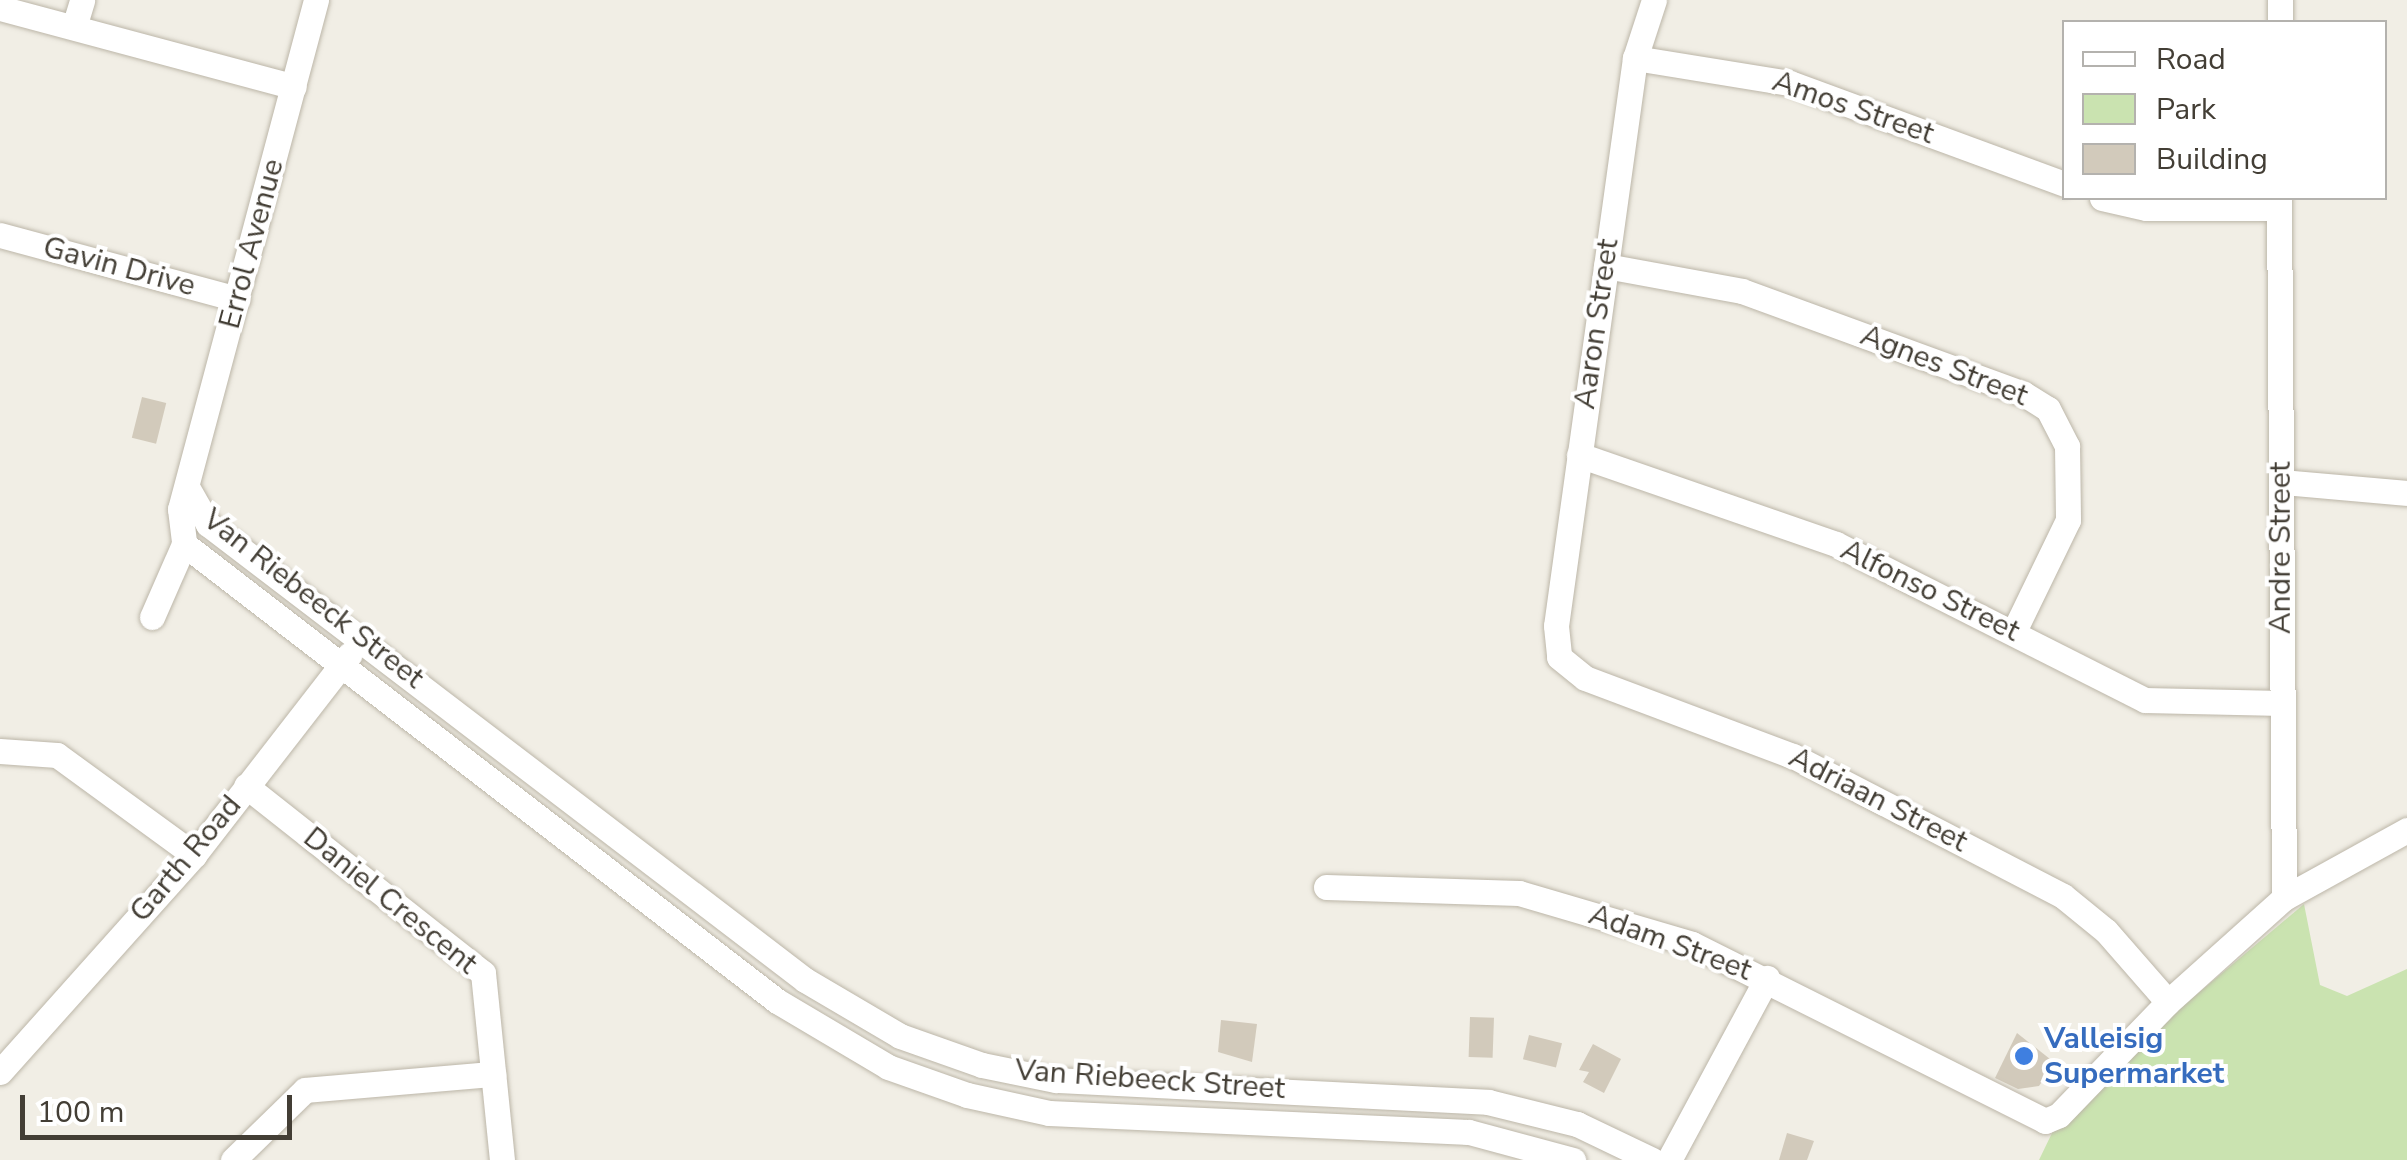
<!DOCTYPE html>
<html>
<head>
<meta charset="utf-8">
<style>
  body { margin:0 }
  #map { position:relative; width:2407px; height:1160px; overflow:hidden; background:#f1eee5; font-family:"Nunito Sans",sans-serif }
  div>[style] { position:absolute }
  .green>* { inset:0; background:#cae3b0 }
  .building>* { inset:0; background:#d2cabb; transform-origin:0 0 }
  .roads { filter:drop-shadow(0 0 2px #bcb6a8) drop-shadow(0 0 2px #bcb6a8) }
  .minor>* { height:25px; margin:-12.5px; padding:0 12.5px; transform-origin:12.5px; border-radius:12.5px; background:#fff }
  .dots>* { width:28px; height:28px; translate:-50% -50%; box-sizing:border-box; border:5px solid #fff; border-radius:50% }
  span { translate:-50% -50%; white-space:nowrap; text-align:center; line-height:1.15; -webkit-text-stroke:8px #fff; paint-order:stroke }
  .street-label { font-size:30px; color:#433e35 }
  .shop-label { font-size:30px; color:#366cbe; font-weight:700 }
  .left { translate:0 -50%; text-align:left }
  .legend { position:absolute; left:2062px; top:20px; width:325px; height:180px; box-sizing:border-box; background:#fff; border:2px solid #b4b2ae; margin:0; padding:12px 18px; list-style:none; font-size:30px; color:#433e35 }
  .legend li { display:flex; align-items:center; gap:20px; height:50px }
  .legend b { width:50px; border:2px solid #b4b2ae }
  .scale { position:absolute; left:20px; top:1095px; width:272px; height:45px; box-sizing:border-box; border:5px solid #433e35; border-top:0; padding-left:12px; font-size:30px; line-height:35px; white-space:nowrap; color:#433e35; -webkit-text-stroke:8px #fff; paint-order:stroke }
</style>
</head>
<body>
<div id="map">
  <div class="green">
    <i style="clip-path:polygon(2304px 904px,2320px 985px,2347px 996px,2407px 969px,2407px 1160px,2039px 1160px,2052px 1133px,2177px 1011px)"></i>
  </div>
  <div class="building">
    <i style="left:142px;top:397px;width:25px;height:42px;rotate:14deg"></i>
    <i style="left:1470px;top:1017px;width:24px;height:40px;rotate:2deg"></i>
    <i style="clip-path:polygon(1221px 1020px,1257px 1024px,1252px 1062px,1218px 1052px)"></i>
    <i style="clip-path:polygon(2017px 1033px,2055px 1063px,2039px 1086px,2018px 1089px,1995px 1078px)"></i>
    <i style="left:1529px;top:1035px;width:34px;height:25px;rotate:14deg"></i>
    <i style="clip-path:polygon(1593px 1044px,1621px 1059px,1604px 1093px,1583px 1082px,1589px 1072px,1579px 1070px)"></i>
    <i style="clip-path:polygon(1787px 1133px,1814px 1141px,1807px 1160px,1779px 1160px)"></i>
  </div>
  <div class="roads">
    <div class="minor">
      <i style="left:316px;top:0;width:527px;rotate:104.96deg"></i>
      <i style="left:180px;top:509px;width:35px;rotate:83deg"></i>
      <i style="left:184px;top:544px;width:749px;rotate:37.62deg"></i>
      <i style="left:777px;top:1001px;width:129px;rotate:30.7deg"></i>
      <i style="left:888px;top:1067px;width:84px;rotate:19.5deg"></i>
      <i style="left:967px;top:1095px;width:84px;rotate:12.4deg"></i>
      <i style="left:1049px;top:1113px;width:420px;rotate:2.6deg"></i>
      <i style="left:1469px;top:1132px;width:108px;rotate:15.1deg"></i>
      <i style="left:1654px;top:0;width:61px;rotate:108.1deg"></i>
      <i style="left:1635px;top:58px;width:573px;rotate:97.92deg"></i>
      <i style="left:1556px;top:626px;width:31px;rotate:84deg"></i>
      <i style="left:1559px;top:657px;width:33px;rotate:39deg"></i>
      <i style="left:1585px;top:678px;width:222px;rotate:20.6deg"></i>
      <i style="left:1793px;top:756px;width:304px;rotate:27.4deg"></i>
      <i style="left:2063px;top:896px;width:55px;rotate:39.1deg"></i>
      <i style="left:2106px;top:931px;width:94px;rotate:48.9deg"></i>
      <i style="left:0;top:8px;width:304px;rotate:15deg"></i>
      <i style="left:2280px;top:22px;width:22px;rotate:-90deg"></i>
      <i style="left:74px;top:27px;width:28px;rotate:-73deg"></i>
      <i style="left:1635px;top:58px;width:157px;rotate:9.2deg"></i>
      <i style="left:1790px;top:83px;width:292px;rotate:20.2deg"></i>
      <i style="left:2102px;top:198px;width:45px;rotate:12.8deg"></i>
      <i style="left:2146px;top:208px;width:133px"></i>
      <i style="left:2279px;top:198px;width:700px;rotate:89.59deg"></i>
      <i style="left:0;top:235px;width:246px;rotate:15.1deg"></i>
      <i style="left:1606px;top:266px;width:138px;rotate:10.4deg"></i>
      <i style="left:1742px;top:291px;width:300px;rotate:20.1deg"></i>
      <i style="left:2024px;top:394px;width:28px;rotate:32deg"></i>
      <i style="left:2048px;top:409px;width:42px;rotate:62.8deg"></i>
      <i style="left:2067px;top:446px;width:74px;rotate:89.2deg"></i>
      <i style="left:2068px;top:520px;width:123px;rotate:115.9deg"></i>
      <i style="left:1579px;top:455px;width:272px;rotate:19.1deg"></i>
      <i style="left:1836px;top:544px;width:346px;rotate:26.8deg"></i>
      <i style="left:2145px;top:700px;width:136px;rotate:1.3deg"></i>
      <i style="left:2282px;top:482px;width:125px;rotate:5deg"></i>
      <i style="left:187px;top:487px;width:43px;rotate:60.4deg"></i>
      <i style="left:208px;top:524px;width:751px;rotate:37.37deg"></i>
      <i style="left:805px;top:980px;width:110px;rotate:30.5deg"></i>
      <i style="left:900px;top:1036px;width:87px;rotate:19.5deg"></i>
      <i style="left:982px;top:1065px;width:76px;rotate:11.5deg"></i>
      <i style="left:1056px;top:1080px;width:433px;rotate:2.9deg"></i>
      <i style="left:1488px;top:1102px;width:92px;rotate:13.9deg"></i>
      <i style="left:1577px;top:1124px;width:83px;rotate:25.6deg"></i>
      <i style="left:152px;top:617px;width:80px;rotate:-66.3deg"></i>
      <i style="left:0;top:751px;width:57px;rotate:4deg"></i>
      <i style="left:57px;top:755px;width:170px;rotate:36.1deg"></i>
      <i style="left:246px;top:786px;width:302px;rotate:38.3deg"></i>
      <i style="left:483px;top:973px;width:188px;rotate:84.2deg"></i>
      <i style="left:1326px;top:887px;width:193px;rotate:1.8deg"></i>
      <i style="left:1519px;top:893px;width:180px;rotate:16.4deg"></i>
      <i style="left:1692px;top:944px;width:395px;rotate:26.6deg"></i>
      <i style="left:2045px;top:1121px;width:15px;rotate:-23deg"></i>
      <i style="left:2059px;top:1115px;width:157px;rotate:-46deg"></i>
      <i style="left:2168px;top:1002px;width:156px;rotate:-41.9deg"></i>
      <i style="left:2284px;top:898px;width:141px;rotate:-28.9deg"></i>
      <i style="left:0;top:1072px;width:291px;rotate:-48.2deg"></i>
      <i style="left:194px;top:855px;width:254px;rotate:-52.2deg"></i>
      <i style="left:233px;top:1160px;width:100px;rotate:-44.2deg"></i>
      <i style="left:305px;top:1090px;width:189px;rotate:-4.9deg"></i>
      <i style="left:1669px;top:1160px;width:207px;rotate:-61.7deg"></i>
    </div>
  </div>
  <div class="dots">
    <i style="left:2024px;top:1056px;background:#3f7fe0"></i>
  </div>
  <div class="street-label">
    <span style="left:1853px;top:108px;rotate:19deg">Amos Street</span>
    <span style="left:252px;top:244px;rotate:-75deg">Errol Avenue</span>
    <span style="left:119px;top:267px;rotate:15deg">Gavin Drive</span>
    <span style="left:1597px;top:324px;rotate:-82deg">Aaron Street</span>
    <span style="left:1944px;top:366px;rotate:21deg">Agnes Street</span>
    <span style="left:2281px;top:548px;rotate:-90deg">Andre Street</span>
    <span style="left:1930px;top:591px;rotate:26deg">Alfonso Street</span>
    <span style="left:313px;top:599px;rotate:38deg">Van Riebeeck Street</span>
    <span style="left:1878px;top:800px;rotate:27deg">Adriaan Street</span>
    <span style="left:186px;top:859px;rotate:-50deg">Garth Road</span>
    <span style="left:390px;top:901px;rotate:39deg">Daniel Crescent</span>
    <span style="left:1670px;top:943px;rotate:20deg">Adam Street</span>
    <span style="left:1150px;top:1080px;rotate:4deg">Van Riebeeck Street</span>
  </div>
  <div class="shop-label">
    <span class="left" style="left:2044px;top:1056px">Valleisig<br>Supermarket</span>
  </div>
  <ul class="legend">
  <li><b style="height:12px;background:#fff"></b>Road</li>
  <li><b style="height:28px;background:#cae3b0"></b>Park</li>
  <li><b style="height:28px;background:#d2cabb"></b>Building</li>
  </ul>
  <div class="scale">100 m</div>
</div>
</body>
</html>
